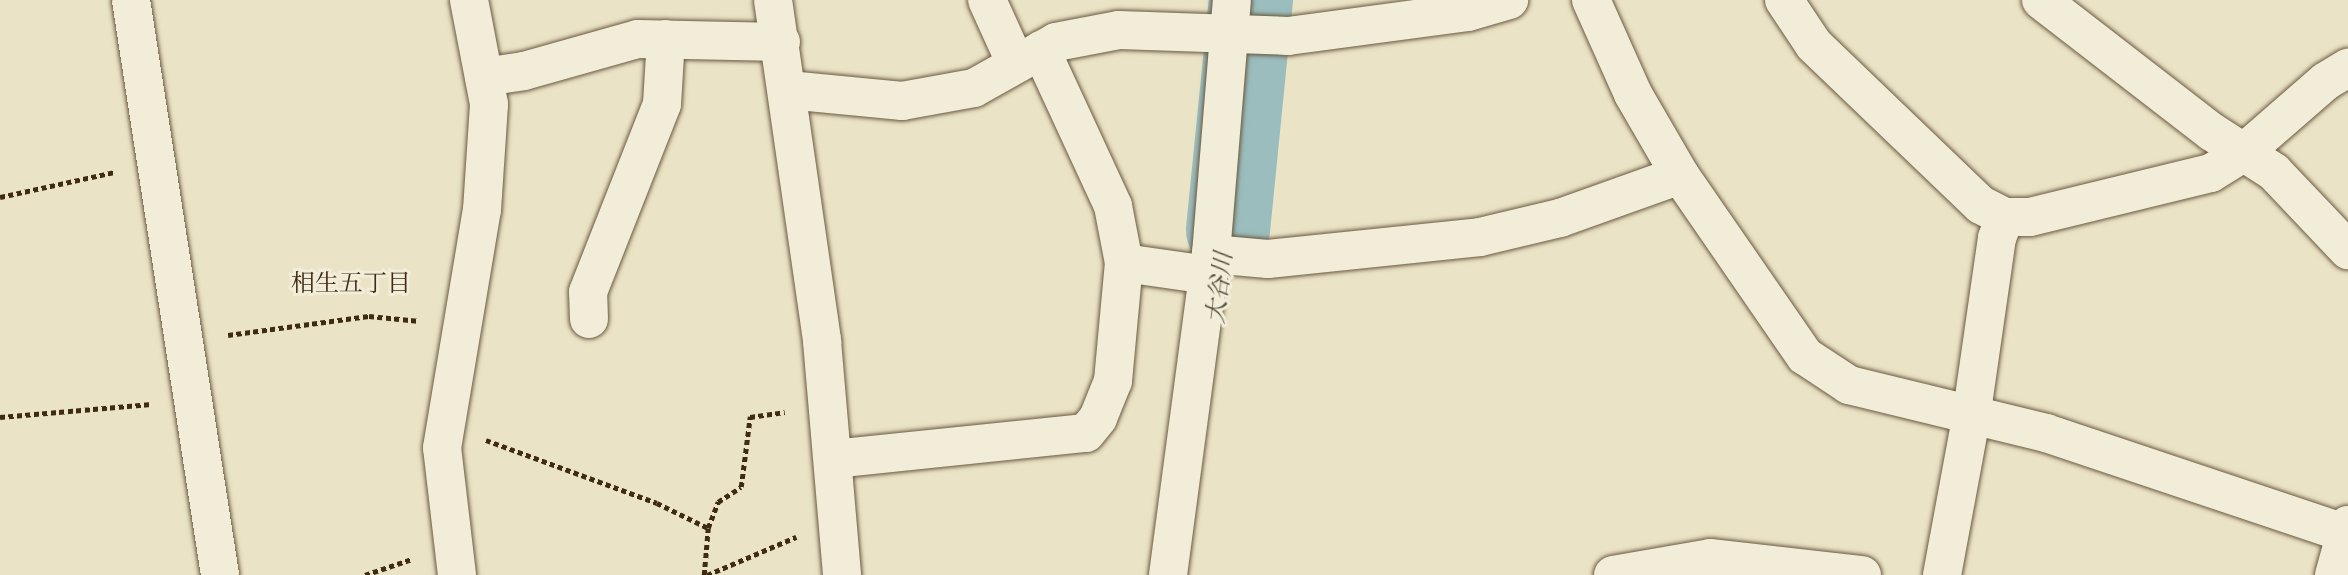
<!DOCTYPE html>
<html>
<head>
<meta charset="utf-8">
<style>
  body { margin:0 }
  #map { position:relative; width:2348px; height:575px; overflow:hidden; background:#ebe3c5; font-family:"IM FELL Double Pica","Noto Serif JP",serif }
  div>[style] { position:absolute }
  .river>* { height:84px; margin:-42px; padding:0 42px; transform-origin:42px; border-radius:42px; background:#9bbdbd }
  .path>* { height:4.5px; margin-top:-2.25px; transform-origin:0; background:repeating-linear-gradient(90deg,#3f2b13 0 5px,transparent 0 8.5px) }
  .roads { filter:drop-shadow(0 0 2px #6a5940) drop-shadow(0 0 2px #6a5940) }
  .minor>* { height:38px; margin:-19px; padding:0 19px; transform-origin:19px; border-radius:19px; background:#f2edd9 }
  span { translate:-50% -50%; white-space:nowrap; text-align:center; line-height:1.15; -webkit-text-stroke:6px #f2edd9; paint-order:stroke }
  .neighbourhood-label { font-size:24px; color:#3f2b13 }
  .water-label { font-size:24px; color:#56503e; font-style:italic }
</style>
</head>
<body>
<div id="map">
  <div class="river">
    <i style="left:1228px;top:230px;width:231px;rotate:-84.3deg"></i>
  </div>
  <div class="path">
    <i style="left:0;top:197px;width:118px;rotate:-12.3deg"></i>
    <i style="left:228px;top:335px;width:142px;rotate:-7.7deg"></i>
    <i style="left:369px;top:316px;width:51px;rotate:5.6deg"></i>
    <i style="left:0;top:417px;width:152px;rotate:-4.9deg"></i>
    <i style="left:486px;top:440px;width:182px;rotate:20.2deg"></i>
    <i style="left:657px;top:503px;width:57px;rotate:26.1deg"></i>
    <i style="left:365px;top:575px;width:50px;rotate:-18.8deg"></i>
    <i style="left:704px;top:575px;width:47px;rotate:-85.1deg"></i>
    <i style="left:708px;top:528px;width:28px;rotate:-69deg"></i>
    <i style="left:718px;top:502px;width:27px;rotate:-33deg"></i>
    <i style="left:741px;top:487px;width:71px;rotate:-82.7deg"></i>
    <i style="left:750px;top:417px;width:35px;rotate:-8deg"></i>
    <i style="left:707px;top:575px;width:97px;rotate:-23.1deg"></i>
  </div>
  <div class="roads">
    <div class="minor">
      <i style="left:131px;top:0;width:582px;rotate:81.2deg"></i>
      <i style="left:773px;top:0;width:345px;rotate:81.8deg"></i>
      <i style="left:822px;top:341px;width:235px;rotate:85.1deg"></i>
      <i style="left:987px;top:0;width:70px;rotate:65.6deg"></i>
      <i style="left:1591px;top:0;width:103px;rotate:65.9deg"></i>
      <i style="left:1633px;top:94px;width:94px;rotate:59.9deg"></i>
      <i style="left:1680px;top:175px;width:220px;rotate:55.4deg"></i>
      <i style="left:1805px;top:356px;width:53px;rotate:33.4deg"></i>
      <i style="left:1849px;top:385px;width:203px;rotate:13.7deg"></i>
      <i style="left:2046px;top:433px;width:318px;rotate:18.5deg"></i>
      <i style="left:1784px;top:0;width:54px;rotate:56.3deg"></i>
      <i style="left:1814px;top:45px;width:231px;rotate:43.8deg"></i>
      <i style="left:1981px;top:205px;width:27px;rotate:27deg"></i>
      <i style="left:2005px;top:217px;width:25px"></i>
      <i style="left:2030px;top:217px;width:186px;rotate:-13.7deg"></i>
      <i style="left:2211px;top:173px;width:36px;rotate:-32deg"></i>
      <i style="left:2242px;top:154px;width:111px;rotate:-41deg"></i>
      <i style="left:2326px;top:81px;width:26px;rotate:-31deg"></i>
      <i style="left:2041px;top:0;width:216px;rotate:37.7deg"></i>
      <i style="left:2212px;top:132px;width:74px;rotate:32.8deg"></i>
      <i style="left:2274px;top:172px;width:108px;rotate:46.5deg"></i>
      <i style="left:1041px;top:50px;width:172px;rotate:65.2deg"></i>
      <i style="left:1113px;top:206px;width:58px;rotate:79.1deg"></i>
      <i style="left:1124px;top:263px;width:85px;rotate:8.1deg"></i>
      <i style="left:484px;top:77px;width:40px;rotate:-8.5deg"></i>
      <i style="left:524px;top:71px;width:118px;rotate:-15.7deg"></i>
      <i style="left:638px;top:39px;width:143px;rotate:1.2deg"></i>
      <i style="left:788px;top:90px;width:115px;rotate:5.5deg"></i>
      <i style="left:902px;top:101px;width:73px;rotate:-10.2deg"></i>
      <i style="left:974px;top:88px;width:94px;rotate:-29.3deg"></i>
      <i style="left:1056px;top:42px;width:64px;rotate:-10.8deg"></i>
      <i style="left:1119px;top:30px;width:169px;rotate:2deg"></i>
      <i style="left:1288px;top:36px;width:182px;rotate:-7.6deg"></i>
      <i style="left:1468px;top:12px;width:43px;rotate:-16.3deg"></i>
      <i style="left:1211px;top:254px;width:57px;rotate:5deg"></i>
      <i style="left:1268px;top:259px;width:213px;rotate:-5.9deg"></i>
      <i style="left:1480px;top:237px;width:82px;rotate:-13.4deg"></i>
      <i style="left:1560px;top:218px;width:127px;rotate:-19.7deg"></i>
      <i style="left:589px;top:319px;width:27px;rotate:-92deg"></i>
      <i style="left:588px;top:292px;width:202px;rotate:-68.5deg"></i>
      <i style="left:662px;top:104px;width:65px;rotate:-86.5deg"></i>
      <i style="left:833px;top:459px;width:254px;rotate:-5.9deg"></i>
      <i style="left:1086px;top:433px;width:19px;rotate:-51deg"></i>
      <i style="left:1098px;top:418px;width:40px;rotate:-68deg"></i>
      <i style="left:1113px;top:381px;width:119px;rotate:-84.7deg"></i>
      <i style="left:457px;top:575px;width:128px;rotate:-96.7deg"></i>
      <i style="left:442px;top:448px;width:241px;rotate:-80.5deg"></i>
      <i style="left:482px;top:210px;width:106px;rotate:-86.2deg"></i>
      <i style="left:489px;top:104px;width:106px;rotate:-100.9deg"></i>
      <i style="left:1168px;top:575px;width:324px;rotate:-82.4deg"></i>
      <i style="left:1211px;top:254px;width:255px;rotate:-85.3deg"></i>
      <i style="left:1613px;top:575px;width:98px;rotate:-9.9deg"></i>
      <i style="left:1710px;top:558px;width:153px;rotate:6.4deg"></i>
      <i style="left:1942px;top:575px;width:160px;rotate:-79.5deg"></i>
      <i style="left:1971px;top:418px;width:182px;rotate:-81.8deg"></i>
      <i style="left:1997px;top:238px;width:22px;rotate:-69deg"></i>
      <i style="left:2334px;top:575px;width:52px;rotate:-74.4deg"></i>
    </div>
  </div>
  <div class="neighbourhood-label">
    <span style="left:351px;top:284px">相生五丁目</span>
  </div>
  <div class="water-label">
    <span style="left:1220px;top:288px;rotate:-83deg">大谷川</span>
  </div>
</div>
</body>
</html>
